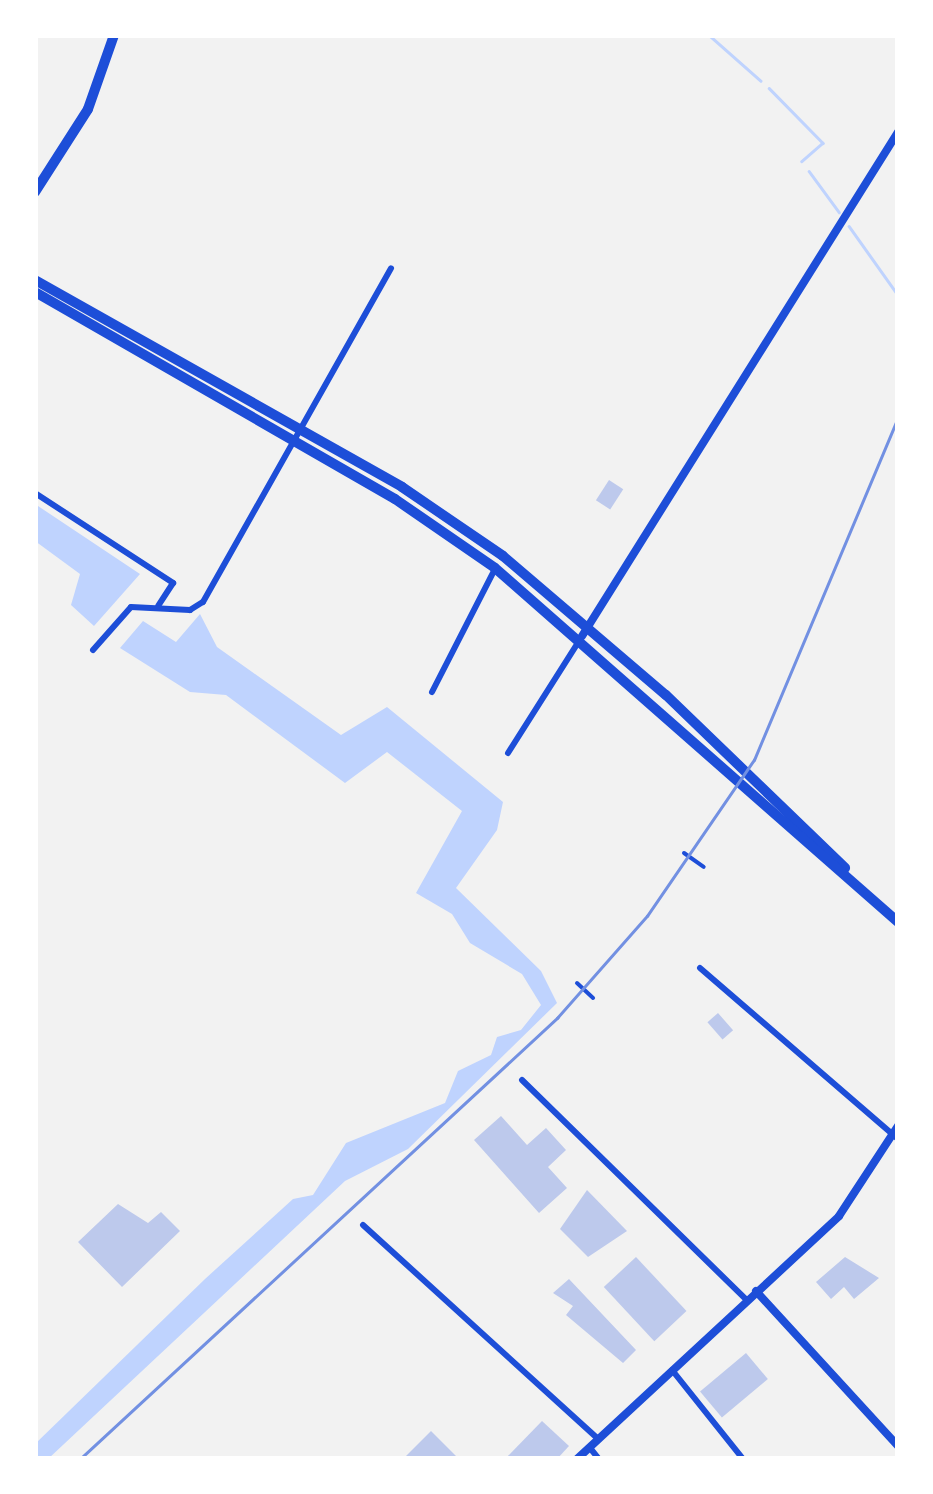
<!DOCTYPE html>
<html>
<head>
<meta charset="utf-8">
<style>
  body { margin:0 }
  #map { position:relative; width:933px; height:1494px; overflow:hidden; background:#f2f2f2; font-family:"Titillium Web",sans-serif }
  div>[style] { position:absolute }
  .water>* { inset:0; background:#bfd3fe }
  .stream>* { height:2.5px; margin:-1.25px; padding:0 1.25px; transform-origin:1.25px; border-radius:1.25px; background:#bfd3fe }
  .building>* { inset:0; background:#bdc9ec; transform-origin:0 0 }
  .pedestrian>* { height:4px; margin:-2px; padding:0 2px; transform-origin:2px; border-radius:2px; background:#1d4ed8 }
  .minor>* { height:6px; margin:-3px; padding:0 3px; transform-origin:3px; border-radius:3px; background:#1d4ed8 }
  .tertiary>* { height:8px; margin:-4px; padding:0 4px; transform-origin:4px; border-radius:4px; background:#1d4ed8 }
  .secondary>* { height:8px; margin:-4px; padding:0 4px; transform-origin:4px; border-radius:4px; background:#1d4ed8 }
  .trunk>* { height:10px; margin:-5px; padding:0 5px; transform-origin:5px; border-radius:5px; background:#1d4ed8 }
  .rail>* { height:2.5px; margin:-1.25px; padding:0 1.25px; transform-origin:1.25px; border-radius:1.25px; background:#7290e2 }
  span { translate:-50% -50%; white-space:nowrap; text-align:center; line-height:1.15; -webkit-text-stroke:10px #fff; paint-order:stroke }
  .frame { position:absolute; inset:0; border:38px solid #fff; pointer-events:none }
</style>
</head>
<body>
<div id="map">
  <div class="water">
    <i style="clip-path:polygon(35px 504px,140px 574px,94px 626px,71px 605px,80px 574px,35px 541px)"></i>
    <i style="clip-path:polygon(200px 614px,217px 647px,341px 735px,387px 707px,503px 802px,497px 830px,456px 888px,541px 971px,557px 1003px,408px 1149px,345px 1181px,48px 1459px,35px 1459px,35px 1444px,205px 1279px,293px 1199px,313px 1195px,346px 1143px,445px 1103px,458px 1071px,491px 1055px,497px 1037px,521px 1030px,541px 1005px,522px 974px,470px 943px,452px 914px,416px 893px,462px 811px,387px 752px,345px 783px,226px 695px,190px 692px,120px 648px,143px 621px,176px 642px)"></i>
  </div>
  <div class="stream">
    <i style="left:709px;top:35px;width:69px;rotate:41.5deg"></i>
    <i style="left:769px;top:88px;width:77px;rotate:45.5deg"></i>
    <i style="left:823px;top:143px;width:28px;rotate:139deg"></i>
    <i style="left:809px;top:171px;width:51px;rotate:53.8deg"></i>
    <i style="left:849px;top:226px;width:85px;rotate:54.6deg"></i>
  </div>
  <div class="building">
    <i style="left:609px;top:480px;width:17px;height:24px;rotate:33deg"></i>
    <i style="left:718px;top:1013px;width:23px;height:14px;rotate:49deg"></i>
    <i style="clip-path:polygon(501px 1116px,527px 1145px,546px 1128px,566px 1150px,548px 1167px,567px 1188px,539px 1213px,474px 1140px)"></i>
    <i style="clip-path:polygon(587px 1190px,627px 1231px,588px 1257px,560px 1229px)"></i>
    <i style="clip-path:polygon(118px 1204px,148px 1223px,161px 1212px,180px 1231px,122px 1287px,78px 1242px)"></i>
    <i style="left:636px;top:1257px;width:74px;height:44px;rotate:47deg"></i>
    <i style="clip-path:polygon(845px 1257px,879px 1278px,854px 1299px,844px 1287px,831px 1299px,816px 1282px)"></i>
    <i style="clip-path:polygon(569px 1279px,636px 1350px,623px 1363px,566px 1315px,573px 1306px,553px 1293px)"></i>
    <i style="left:746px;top:1353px;width:34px;height:60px;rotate:50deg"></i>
    <i style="clip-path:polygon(542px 1421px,569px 1446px,557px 1459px,505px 1459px)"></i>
    <i style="clip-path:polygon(431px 1431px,459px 1459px,403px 1459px)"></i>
  </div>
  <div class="pedestrian">
    <i style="left:684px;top:853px;width:24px;rotate:35deg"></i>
    <i style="left:577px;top:983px;width:22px;rotate:43deg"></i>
  </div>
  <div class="minor">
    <i style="left:35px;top:493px;width:165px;rotate:33.1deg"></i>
    <i style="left:173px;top:583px;width:27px;rotate:123deg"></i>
    <i style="left:93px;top:650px;width:57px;rotate:-48.5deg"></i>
    <i style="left:131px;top:607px;width:59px;rotate:2.9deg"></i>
    <i style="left:190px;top:610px;width:15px;rotate:-32deg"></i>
    <i style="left:203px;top:602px;width:383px;rotate:-60.6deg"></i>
    <i style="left:432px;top:692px;width:138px;rotate:-62.9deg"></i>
    <i style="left:508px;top:753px;width:133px;rotate:-57.6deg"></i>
    <i style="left:700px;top:968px;width:262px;rotate:40.8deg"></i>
    <i style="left:522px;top:1080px;width:315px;rotate:44.4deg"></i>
    <i style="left:363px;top:1225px;width:318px;rotate:42.3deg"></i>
    <i style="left:672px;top:1370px;width:114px;rotate:51.4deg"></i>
    <i style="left:590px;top:1448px;width:14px;rotate:51deg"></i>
  </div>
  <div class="tertiary">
    <i style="left:756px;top:1291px;width:210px;rotate:47.5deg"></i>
    <i style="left:577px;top:1459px;width:357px;rotate:-42.8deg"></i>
    <i style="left:839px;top:1216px;width:108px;rotate:-56.8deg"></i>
  </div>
  <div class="secondary">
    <i style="left:582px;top:636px;width:595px;rotate:-57.91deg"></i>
  </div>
  <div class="trunk">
    <i style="left:35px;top:192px;width:98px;rotate:-57.4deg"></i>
    <i style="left:88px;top:109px;width:78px;rotate:-70.6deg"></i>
    <i style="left:35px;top:280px;width:421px;rotate:29.4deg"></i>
    <i style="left:402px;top:487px;width:122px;rotate:34.3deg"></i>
    <i style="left:503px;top:556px;width:214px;rotate:40.5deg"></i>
    <i style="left:666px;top:695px;width:249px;rotate:44deg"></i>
    <i style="left:35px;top:292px;width:415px;rotate:29.9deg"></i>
    <i style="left:395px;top:499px;width:121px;rotate:34.6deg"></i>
    <i style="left:495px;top:568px;width:536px;rotate:41.3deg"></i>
  </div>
  <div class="rail">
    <i style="left:80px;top:1459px;width:650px;rotate:-42.75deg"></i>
    <i style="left:557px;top:1018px;width:136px;rotate:-48.6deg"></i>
    <i style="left:647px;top:916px;width:189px;rotate:-55.6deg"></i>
    <i style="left:754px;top:760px;width:372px;rotate:-67.2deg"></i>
  </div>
  <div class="frame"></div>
</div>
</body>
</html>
